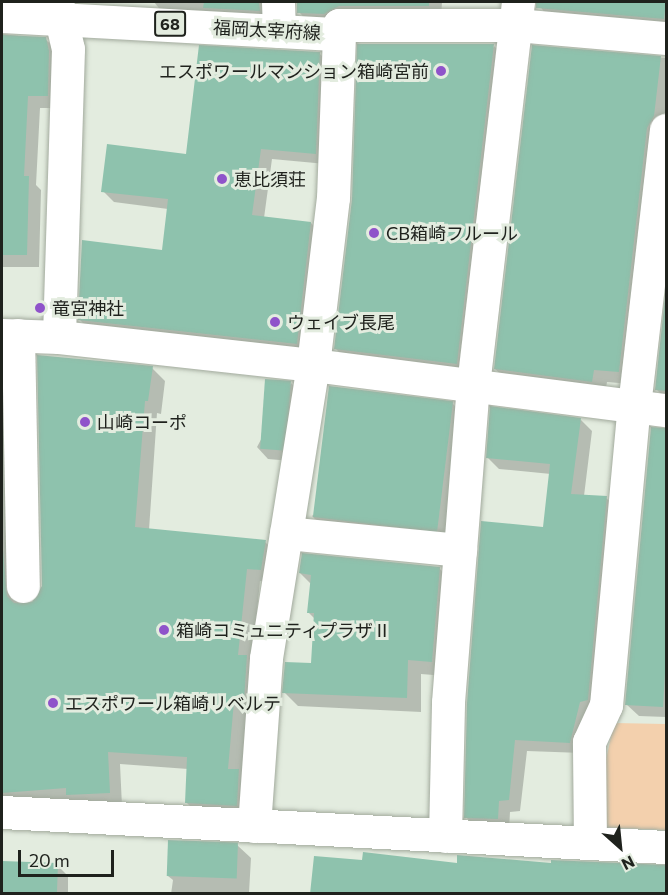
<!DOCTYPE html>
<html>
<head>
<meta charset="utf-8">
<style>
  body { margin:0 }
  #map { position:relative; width:668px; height:895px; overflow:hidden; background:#e3ecdf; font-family:Commissioner,"Noto Sans JP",sans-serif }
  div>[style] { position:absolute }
  .green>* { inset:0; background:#f3d0ad }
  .shadow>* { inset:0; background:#0003 }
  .building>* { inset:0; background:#8ec2ad; transform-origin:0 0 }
  .roads { filter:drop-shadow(0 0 2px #a2aa9d) drop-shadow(0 0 2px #a2aa9d) }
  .minor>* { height:33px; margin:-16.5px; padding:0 16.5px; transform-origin:16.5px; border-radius:16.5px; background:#fff }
  .primary>* { height:33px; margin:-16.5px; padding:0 16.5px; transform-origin:16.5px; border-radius:16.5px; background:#fff }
  .dots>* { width:16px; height:16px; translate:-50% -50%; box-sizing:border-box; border:3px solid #e3ecdf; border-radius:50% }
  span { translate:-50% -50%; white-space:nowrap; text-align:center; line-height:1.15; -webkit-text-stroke:6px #e3ecdf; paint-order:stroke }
  .shield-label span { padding:2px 4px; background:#e3ecdf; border:2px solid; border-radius:4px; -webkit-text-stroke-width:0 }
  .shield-label { font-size:16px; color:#1f221d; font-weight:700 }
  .street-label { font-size:18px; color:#1f221d }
  .poi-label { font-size:18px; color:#1f221d }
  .right { translate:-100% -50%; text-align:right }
  .left { translate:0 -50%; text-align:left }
  .frame { position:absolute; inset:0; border:3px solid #1f221d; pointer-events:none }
  .north { position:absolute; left:590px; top:817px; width:60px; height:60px; -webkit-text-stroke:4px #e3ecdf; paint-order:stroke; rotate:153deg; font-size:16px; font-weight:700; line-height:24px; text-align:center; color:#1f221d }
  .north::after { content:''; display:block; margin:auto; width:21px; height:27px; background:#1f221d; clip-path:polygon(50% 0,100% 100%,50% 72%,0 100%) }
  .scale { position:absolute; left:18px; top:850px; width:96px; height:27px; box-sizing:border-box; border:3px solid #1f221d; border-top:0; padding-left:8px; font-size:18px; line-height:21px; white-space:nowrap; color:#1f221d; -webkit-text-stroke:4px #e3ecdf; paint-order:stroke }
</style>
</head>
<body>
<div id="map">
  <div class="green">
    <i style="clip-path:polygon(614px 723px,666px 724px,666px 830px,598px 827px,600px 787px)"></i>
  </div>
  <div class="shadow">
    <i style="clip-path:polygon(154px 2px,280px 2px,272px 23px,166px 17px)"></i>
    <i style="clip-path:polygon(297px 2px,442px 2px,441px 18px,311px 25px,299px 12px)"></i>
    <i style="clip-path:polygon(537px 2px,666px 2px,666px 32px,550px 20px)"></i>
    <i style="clip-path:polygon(2px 34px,45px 39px,58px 51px,60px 108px,40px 108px,36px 185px,41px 190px,39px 267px,2px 267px)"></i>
    <i style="clip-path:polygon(494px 46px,508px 60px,470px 378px,349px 362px,335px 348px)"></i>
    <i style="clip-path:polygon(533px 47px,666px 58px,666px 131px,631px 384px,607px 382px,605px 393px,508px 381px,495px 369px)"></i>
    <i style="clip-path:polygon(319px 53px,330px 64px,326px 164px,272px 159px,264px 218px,311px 223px,322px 234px,307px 355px,91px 331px,80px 320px,163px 252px,168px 209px,114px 202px,103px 191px,188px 156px)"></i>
    <i style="clip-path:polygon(666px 302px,666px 399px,656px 389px)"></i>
    <i style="clip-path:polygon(2px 357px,12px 368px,18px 604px,34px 603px,152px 368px,165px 381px,161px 414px,157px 413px,149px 530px,265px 542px,278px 555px,274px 583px,260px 581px,252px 662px,249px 818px,200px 816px,186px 802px,188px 769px,120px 764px,122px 806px,2px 805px)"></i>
    <i style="clip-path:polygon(291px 383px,302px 394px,291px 461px,268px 459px,257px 447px)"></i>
    <i style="clip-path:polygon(452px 403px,463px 414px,453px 540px,323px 527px,312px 516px)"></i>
    <i style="clip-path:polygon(581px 420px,592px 431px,584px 496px,606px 498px,618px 509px,599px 711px,582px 753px,527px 751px,520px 811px,510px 812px,509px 830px,477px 829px,466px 817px,544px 528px,551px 474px,499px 469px,488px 458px)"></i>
    <i style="clip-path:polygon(652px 428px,666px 428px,666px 717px,639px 716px,626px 704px)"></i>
    <i style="clip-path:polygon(439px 568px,453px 582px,446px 676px,421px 674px,421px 712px,298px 706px,284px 692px,313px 665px,315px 619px,308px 612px,311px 584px,300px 573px)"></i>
    <i style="clip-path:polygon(237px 845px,251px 858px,249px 893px,171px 894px,173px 880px,168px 876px)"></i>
    <i style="clip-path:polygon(57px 865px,68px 876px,68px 894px,2px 894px,2px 868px)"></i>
  </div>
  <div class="building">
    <i style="clip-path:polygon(204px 2px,259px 2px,260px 11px,203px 8px)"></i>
    <i style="clip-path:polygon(297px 2px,429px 2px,429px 6px,339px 6px,324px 14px,297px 13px)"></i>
    <i style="clip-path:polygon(536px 2px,666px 2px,664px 19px,536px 8px)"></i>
    <i style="clip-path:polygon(3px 35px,46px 37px,49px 51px,48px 96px,28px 96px,24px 176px,29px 176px,27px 255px,2px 255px)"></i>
    <i style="clip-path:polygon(357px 44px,494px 44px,457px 364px,334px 349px,352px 199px)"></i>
    <i style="clip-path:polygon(199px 45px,320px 52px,316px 154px,261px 149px,252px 215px,311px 222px,297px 344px,78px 320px,82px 240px,162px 250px,168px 199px,101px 192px,107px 144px,186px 154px)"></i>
    <i style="clip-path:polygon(532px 45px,661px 56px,654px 116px,647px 128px,619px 372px,594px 370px,592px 382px,494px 369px)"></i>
    <i style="clip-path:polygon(666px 288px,666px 391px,655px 390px)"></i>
    <i style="clip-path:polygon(37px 355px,153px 366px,148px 401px,145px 401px,135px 527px,266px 540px,261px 570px,247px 569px,238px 655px,247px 655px,244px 702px,234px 701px,228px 769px,239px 769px,237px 806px,185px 803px,187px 757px,108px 752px,110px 793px,66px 795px,66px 788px,2px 793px,2px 538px,7px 596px,14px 603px,32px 602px,42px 586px)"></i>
    <i style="left:265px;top:379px;width:26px;height:70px;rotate:4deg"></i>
    <i style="left:329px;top:386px;width:125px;height:132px;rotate:7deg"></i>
    <i style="clip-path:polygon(490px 406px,581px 418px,571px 494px,607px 496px,588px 700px,580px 702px,570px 743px,515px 740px,509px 800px,499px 801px,498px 819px,464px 818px,467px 703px,481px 521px,543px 527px,550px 464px,486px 458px)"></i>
    <i style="clip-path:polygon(651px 427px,666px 428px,666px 656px,663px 707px,625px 705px)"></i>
    <i style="clip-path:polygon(302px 553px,440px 567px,432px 662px,408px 660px,407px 698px,282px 693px,285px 662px,311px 663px,314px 613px,307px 613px,311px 575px,299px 573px)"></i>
    <i style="left:168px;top:840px;width:70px;height:36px;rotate:2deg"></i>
    <i style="clip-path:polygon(363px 852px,457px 863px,457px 855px,551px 863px,551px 860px,666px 865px,666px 894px,310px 894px,314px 856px,362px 860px)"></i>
    <i style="left:58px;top:863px;width:31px;height:56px;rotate:92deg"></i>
  </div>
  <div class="roads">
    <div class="minor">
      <i style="left:57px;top:2px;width:48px;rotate:76.8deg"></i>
      <i style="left:68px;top:49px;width:288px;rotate:91.8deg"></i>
      <i style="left:278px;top:2px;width:29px;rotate:88deg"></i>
      <i style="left:2px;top:335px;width:57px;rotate:2deg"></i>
      <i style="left:59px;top:337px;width:256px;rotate:6.3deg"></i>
      <i style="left:313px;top:365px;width:356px;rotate:7.3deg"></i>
      <i style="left:18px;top:335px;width:251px;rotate:88.9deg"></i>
      <i style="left:286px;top:533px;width:175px;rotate:5.6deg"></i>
      <i style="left:2px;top:812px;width:665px;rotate:3.02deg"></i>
      <i style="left:254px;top:826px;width:168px;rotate:-85.9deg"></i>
      <i style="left:266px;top:658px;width:297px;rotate:-80.9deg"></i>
      <i style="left:313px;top:365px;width:168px;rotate:-83.2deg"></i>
      <i style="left:333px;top:198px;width:164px;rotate:-87.9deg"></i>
      <i style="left:445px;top:836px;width:134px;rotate:-88.7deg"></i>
      <i style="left:448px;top:702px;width:318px;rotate:-85.5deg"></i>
      <i style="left:473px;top:385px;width:386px;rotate:-83.3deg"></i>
      <i style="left:590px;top:843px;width:101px;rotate:-90.6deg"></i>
      <i style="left:589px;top:742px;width:41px;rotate:-65.3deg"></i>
      <i style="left:606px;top:705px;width:300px;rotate:-84.7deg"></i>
      <i style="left:634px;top:406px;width:278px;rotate:-83.4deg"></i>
    </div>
    <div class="primary">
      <i style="left:2px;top:16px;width:337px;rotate:3.1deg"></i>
      <i style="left:339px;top:34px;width:9px;rotate:-90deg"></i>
      <i style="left:339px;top:25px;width:177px"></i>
      <i style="left:516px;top:25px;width:151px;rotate:5deg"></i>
    </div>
  </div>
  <div class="dots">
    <i style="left:441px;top:71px;background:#8f53ca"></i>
    <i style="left:222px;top:179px;background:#8f53ca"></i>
    <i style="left:374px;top:233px;background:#8f53ca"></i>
    <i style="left:40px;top:308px;background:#8f53ca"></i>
    <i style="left:275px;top:322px;background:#8f53ca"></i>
    <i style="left:85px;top:422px;background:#8f53ca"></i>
    <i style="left:164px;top:630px;background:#8f53ca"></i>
    <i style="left:53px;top:703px;background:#8f53ca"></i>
  </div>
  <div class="shield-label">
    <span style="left:170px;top:24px">68</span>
  </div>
  <div class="street-label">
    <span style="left:267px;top:30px;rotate:3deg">福岡太宰府線</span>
  </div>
  <div class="poi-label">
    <span class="right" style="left:429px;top:71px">エスポワールマンション箱崎宮前</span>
    <span class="left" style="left:234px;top:179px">恵比須荘</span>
    <span class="left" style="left:386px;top:233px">CB箱崎フルール</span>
    <span class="left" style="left:52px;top:308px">竜宮神社</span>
    <span class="left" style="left:287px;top:322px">ウェイブ長尾</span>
    <span class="left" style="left:97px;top:422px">山崎コーポ</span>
    <span class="left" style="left:176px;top:630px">箱崎コミュニティプラザⅡ</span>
    <span class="left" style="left:65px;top:703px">エスポワール箱崎リベルテ</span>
  </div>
  <div class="frame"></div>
  <div class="north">N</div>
  <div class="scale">20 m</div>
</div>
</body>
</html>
